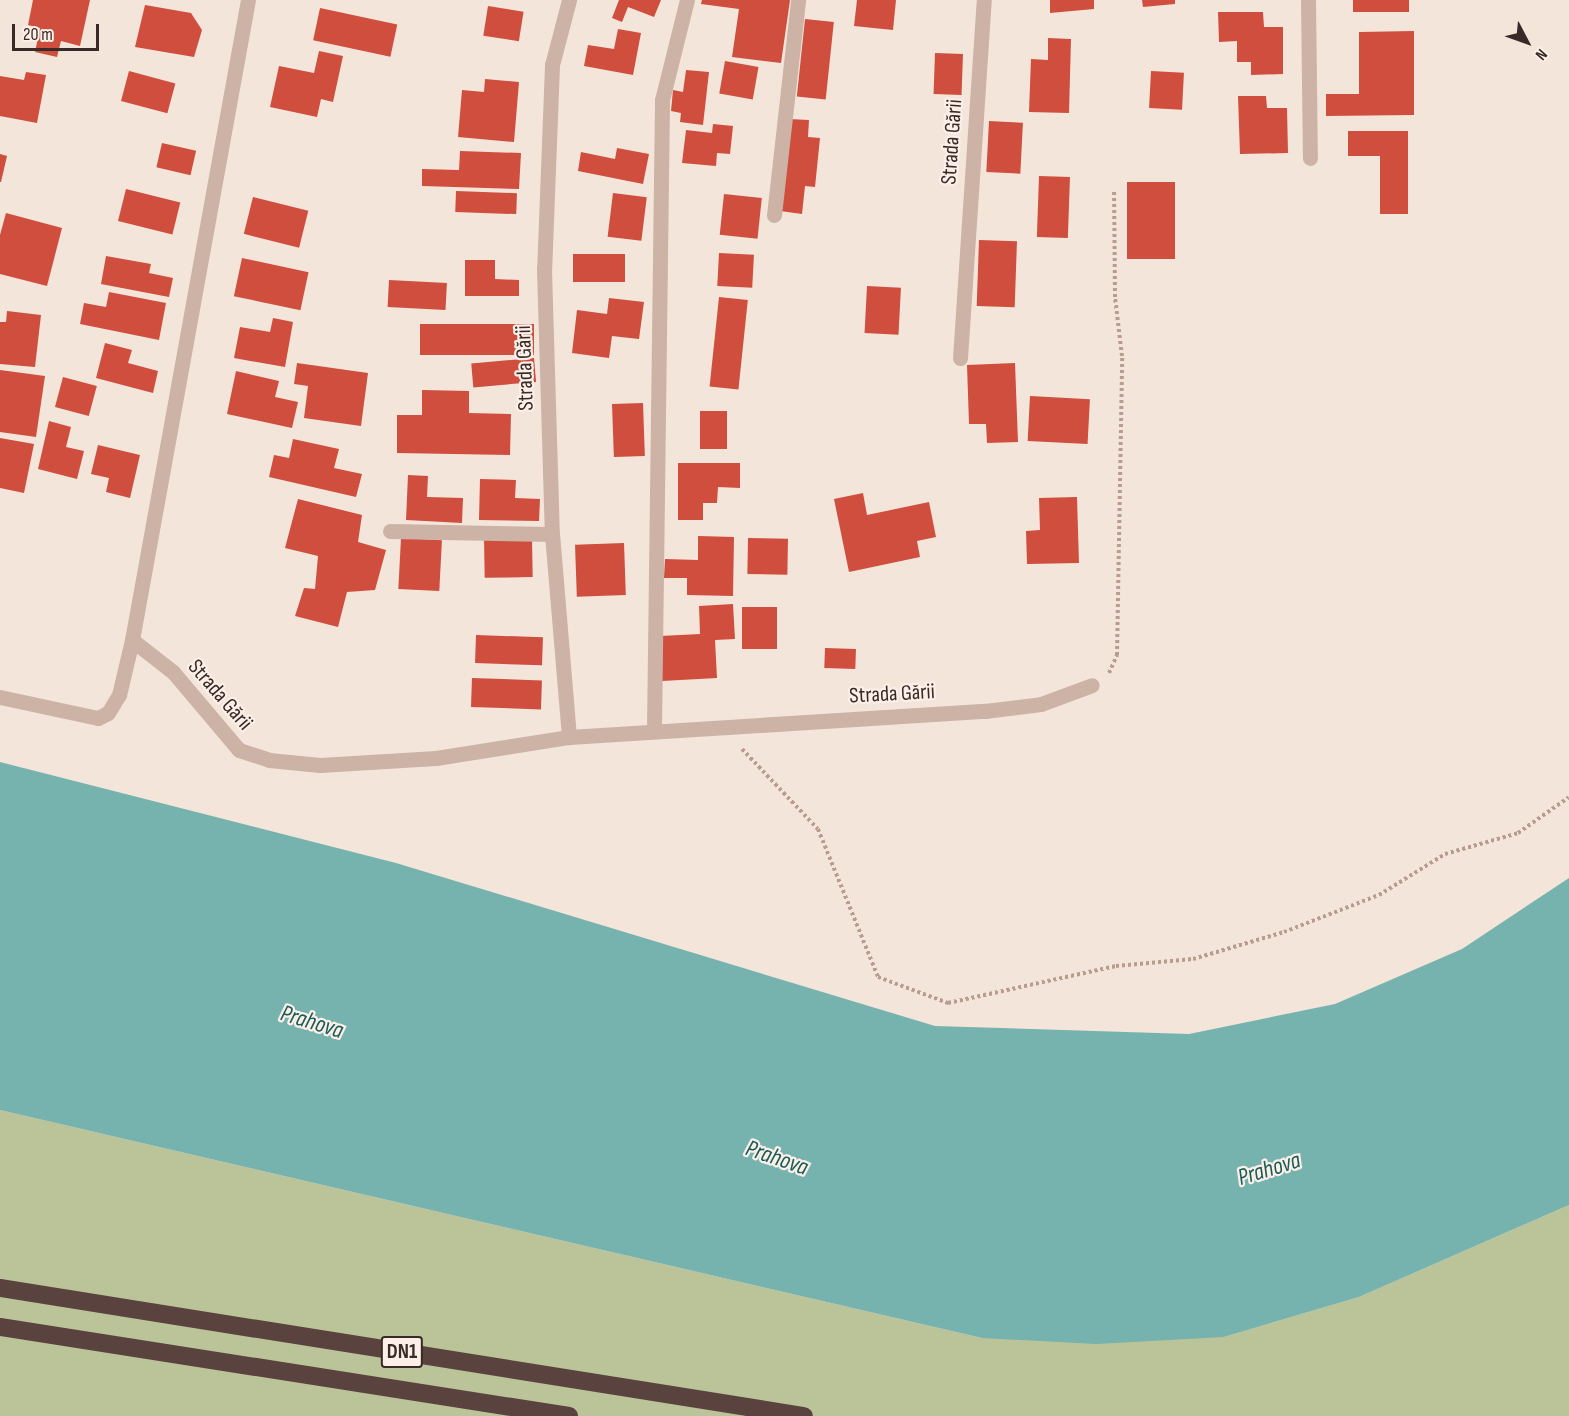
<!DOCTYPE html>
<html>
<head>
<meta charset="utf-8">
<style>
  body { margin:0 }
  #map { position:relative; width:1569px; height:1416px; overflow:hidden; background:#f4e5db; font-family:"Sofia Sans Condensed",sans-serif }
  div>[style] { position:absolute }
  .green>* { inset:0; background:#bbc499 }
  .water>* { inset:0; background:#77b3ae }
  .building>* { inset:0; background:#cf4e3d; transform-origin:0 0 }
  .path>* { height:4px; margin-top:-2px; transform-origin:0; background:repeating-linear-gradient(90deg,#b99c90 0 3px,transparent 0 6px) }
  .street>* { height:15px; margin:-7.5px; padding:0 7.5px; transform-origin:7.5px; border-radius:7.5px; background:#cdb2a6 }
  .highway>* { height:18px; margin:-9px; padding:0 9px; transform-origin:9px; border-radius:9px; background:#5a433e }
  span { translate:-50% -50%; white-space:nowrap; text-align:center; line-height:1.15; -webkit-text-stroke:4.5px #fbefe7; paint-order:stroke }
  .shield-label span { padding:2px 4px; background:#fbefe7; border:2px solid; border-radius:4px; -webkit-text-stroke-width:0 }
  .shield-label { font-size:21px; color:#382a27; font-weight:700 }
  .street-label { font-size:22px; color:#382a27 }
  .water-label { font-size:24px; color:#195d58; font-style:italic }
  .north { position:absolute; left:1497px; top:12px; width:60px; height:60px; -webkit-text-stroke:4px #fbefe7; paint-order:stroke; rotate:131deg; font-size:16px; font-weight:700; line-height:24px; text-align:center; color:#382a27 }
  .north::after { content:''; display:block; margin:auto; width:21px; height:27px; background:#382a27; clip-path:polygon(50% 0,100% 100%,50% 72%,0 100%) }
  .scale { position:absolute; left:12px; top:24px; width:87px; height:27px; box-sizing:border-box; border:3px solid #382a27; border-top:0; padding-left:8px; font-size:18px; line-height:21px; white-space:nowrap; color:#382a27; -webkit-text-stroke:4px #fbefe7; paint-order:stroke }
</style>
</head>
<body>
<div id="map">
  <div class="green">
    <i style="clip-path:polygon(0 1110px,982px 1338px,1224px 1337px,1359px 1297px,1569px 1205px,1569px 1416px,0 1416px)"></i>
  </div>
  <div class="water">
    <i style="clip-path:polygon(0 762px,396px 863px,935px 1026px,1189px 1034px,1335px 1004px,1462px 949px,1569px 878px,1569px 1205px,1359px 1297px,1224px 1337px,1096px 1344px,982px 1338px,0 1110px)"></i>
  </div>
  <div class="building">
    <i style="clip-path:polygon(33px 0,90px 0,80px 46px,61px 41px,57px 57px,35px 52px,40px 28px,28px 25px)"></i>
    <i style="clip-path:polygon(619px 0,661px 0,654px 17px,628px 7px,622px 22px,612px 18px)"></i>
    <i style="clip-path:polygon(702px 0,790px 0,781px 63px,732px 57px,739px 9px,701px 4px)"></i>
    <i style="clip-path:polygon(857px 0,896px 0,893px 30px,854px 26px)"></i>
    <i style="clip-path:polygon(1050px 0,1094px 0,1094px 9px,1050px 13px)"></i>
    <i style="clip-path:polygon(1142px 0,1175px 0,1175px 4px,1143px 7px)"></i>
    <i style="left:1353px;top:0;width:56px;height:12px"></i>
    <i style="clip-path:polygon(145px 5px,191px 13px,202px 30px,194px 57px,135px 47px)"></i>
    <i style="left:488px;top:6px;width:36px;height:30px;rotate:9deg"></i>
    <i style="left:320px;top:8px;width:79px;height:33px;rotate:12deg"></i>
    <i style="clip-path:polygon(1218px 12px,1263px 12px,1264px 27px,1283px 27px,1283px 74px,1251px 75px,1251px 62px,1237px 62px,1237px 41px,1219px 42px)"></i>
    <i style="left:805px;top:19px;width:29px;height:78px;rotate:6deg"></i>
    <i style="clip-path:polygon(618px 29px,641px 33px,633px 75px,584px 66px,588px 45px,614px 49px)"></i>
    <i style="clip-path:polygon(1414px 31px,1414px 115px,1326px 116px,1326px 94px,1359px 94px,1359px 32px)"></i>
    <i style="clip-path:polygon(1048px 38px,1071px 39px,1069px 113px,1029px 112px,1031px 59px,1048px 60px)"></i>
    <i style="clip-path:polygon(319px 51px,343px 56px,333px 102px,321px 99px,317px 117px,270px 107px,279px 66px,314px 73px)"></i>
    <i style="left:935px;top:53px;width:28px;height:41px;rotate:2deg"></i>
    <i style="left:725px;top:61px;width:34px;height:33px;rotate:10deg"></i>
    <i style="clip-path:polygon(686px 70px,709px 72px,703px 125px,680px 122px,681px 113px,671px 111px,673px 90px,683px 92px)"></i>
    <i style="left:129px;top:71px;width:48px;height:31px;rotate:15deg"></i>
    <i style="left:1151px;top:71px;width:33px;height:37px;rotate:3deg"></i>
    <i style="clip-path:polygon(26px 72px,46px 75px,37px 123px,0 116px,0 76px,24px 80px)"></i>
    <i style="clip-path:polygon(485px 79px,519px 82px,514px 142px,458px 137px,462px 90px,484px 92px)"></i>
    <i style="clip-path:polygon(1238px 96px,1266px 96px,1267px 108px,1287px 108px,1288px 153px,1240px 154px)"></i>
    <i style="clip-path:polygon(789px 119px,809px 120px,808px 137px,820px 138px,815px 187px,805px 186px,802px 214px,780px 211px)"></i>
    <i style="left:989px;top:121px;width:34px;height:51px;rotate:3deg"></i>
    <i style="clip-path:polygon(713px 124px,733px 126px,730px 154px,717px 153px,716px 166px,682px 163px,686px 130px,712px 133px)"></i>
    <i style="clip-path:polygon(1348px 131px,1408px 131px,1408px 214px,1380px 214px,1380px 156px,1348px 156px)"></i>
    <i style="left:162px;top:143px;width:35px;height:25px;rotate:13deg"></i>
    <i style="clip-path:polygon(617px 148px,649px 154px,643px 184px,578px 171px,581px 152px,615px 159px)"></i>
    <i style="clip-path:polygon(460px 151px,521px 153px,519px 189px,422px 186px,422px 169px,459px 170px)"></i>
    <i style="clip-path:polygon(0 154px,7px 156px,1px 182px,0 182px)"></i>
    <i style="left:1039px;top:176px;width:31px;height:61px;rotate:2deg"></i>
    <i style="left:1127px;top:182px;width:48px;height:77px"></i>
    <i style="left:126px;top:189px;width:56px;height:33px;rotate:14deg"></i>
    <i style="left:456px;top:191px;width:61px;height:21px;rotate:2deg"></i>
    <i style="left:613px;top:193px;width:34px;height:44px;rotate:7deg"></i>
    <i style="left:724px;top:194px;width:38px;height:41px;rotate:6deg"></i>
    <i style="left:253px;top:197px;width:57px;height:38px;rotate:14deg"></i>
    <i style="clip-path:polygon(6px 213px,62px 228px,47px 286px,0 274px,0 235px)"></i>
    <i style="left:979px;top:240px;width:38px;height:66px;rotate:2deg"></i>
    <i style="left:719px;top:253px;width:35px;height:33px;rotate:3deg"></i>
    <i style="left:625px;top:254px;width:28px;height:52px;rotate:90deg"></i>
    <i style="clip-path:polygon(106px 256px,151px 264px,149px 273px,173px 278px,169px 297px,101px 284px)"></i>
    <i style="left:242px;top:258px;width:68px;height:39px;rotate:12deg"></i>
    <i style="clip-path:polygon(465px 260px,495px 260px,495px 279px,519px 280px,519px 296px,465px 296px)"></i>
    <i style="left:389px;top:280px;width:58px;height:27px;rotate:3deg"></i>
    <i style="left:867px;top:286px;width:34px;height:47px;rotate:3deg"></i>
    <i style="clip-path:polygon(109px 292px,166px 303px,159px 340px,80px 324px,84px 303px,106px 307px)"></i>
    <i style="left:719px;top:297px;width:29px;height:90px;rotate:6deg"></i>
    <i style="clip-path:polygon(609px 298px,644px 302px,639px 339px,612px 336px,609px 358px,572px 353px,577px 310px,607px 314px)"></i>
    <i style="clip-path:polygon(7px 311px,41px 315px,35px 367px,0 364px,0 322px,6px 322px)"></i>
    <i style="clip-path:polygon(273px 318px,293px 322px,285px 367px,234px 358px,240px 327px,270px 332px)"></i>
    <i style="left:534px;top:324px;width:31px;height:114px;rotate:90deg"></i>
    <i style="clip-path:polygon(105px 343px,132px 350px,128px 363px,158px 371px,153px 393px,96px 378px)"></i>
    <i style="left:534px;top:358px;width:24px;height:63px;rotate:85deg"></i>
    <i style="clip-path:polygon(297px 363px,368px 373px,361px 426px,304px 418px,308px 386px,294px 384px)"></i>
    <i style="clip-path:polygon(1015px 363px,1018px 442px,987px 443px,986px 424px,969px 424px,967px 365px)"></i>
    <i style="clip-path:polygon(0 370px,45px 376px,36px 437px,0 432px)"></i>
    <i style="clip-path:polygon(236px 371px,279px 381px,275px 397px,298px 402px,292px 428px,227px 414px)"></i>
    <i style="left:63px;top:377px;width:35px;height:31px;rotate:15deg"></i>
    <i style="clip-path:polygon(422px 390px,469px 391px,469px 413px,511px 414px,510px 455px,397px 453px,397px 415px,422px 415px)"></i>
    <i style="left:1030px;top:396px;width:60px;height:45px;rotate:3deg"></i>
    <i style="left:643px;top:403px;width:53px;height:31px;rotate:88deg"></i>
    <i style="left:700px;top:411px;width:27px;height:38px"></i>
    <i style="clip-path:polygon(49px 421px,71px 427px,66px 447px,84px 451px,77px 479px,38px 469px)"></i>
    <i style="clip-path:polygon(0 438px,34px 444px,24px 493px,0 488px)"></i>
    <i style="clip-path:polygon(293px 439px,339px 449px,334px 468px,362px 474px,356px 497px,269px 477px,274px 455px,289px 458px)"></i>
    <i style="clip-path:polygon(98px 445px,140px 455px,130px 498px,106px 492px,109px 478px,91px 474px)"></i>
    <i style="clip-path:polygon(678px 463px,740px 463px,740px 488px,718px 487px,717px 503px,703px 503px,703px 520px,678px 520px)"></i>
    <i style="clip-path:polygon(408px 475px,428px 476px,427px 497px,463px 498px,462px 523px,406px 520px)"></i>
    <i style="clip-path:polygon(480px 479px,516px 480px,515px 498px,540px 499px,539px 521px,479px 520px)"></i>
    <i style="clip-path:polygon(863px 493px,867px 515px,929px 502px,936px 537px,917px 541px,920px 557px,849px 572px,834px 499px)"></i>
    <i style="clip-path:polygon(1077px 497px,1079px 563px,1027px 564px,1026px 531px,1040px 530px,1039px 498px)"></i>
    <i style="clip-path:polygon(298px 499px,362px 515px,358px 542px,386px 550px,375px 590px,347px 592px,338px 627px,295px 616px,304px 588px,315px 589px,318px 556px,285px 548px)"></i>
    <i style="clip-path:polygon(698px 536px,734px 537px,733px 596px,687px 595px,687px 578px,664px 578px,665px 559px,698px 560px)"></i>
    <i style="left:532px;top:537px;width:40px;height:48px;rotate:89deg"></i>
    <i style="left:401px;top:538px;width:41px;height:51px;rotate:3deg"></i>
    <i style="left:748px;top:538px;width:40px;height:36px;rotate:1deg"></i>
    <i style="left:624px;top:543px;width:52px;height:49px;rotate:88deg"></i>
    <i style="clip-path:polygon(733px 604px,735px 639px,715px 640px,717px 678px,662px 681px,660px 636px,700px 634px,699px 606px)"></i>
    <i style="left:742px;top:607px;width:35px;height:42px"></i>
    <i style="left:476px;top:635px;width:67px;height:28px;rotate:2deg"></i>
    <i style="left:825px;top:648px;width:31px;height:20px;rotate:2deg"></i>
    <i style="left:472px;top:678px;width:70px;height:29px;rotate:2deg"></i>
  </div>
  <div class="path">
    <i style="left:1109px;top:673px;width:20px;rotate:-66deg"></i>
    <i style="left:1117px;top:655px;width:299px;rotate:-89deg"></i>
    <i style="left:1122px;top:356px;width:59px;rotate:-96.8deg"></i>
    <i style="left:1115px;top:297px;width:107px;rotate:-90.5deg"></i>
    <i style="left:742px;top:749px;width:110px;rotate:46.5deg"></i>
    <i style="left:818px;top:829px;width:160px;rotate:67.9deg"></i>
    <i style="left:878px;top:977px;width:75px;rotate:20.4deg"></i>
    <i style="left:948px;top:1003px;width:172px;rotate:-12.4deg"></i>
    <i style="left:1116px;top:966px;width:77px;rotate:-5.2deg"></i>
    <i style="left:1193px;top:959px;width:95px;rotate:-16.5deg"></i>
    <i style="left:1284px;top:932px;width:102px;rotate:-21.3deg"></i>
    <i style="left:1379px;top:895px;width:78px;rotate:-31.8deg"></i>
    <i style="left:1445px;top:854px;width:76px;rotate:-16deg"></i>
    <i style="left:1518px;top:833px;width:62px;rotate:-35.2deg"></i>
  </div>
  <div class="street">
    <i style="left:569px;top:0;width:67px;rotate:104.7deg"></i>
    <i style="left:552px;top:65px;width:204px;rotate:92.2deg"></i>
    <i style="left:544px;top:269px;width:265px;rotate:88.3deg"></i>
    <i style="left:552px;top:534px;width:204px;rotate:85.2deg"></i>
    <i style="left:1308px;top:0;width:158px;rotate:89.3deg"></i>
    <i style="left:774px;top:215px;width:216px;rotate:-83.6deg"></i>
    <i style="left:960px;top:358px;width:359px;rotate:-86.2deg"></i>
    <i style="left:390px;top:531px;width:162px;rotate:1.1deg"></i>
    <i style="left:132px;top:640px;width:650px;rotate:-79.73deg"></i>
    <i style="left:0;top:697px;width:100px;rotate:12.1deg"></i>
    <i style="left:98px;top:718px;width:11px;rotate:-27deg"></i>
    <i style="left:108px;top:713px;width:21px;rotate:-59deg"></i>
    <i style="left:119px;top:695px;width:57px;rotate:-76.7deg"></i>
    <i style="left:132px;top:640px;width:52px;rotate:38deg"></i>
    <i style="left:173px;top:672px;width:102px;rotate:49.8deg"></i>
    <i style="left:239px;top:750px;width:32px;rotate:18deg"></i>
    <i style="left:269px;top:760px;width:51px;rotate:5.6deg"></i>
    <i style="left:320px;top:765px;width:116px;rotate:-3.5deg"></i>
    <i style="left:436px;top:758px;width:135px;rotate:-9deg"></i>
    <i style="left:569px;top:737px;width:417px;rotate:-3.6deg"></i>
    <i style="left:985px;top:711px;width:56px;rotate:-7.1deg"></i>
    <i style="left:1041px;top:704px;width:54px;rotate:-20.4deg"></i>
    <i style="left:654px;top:730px;width:630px;rotate:-89.27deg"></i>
    <i style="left:662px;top:100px;width:103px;rotate:-76deg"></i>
  </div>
  <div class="highway">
    <i style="left:0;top:1288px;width:814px;rotate:9.05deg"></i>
    <i style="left:0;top:1327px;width:576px;rotate:8.89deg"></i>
  </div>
  <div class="shield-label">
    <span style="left:402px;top:1352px">DN1</span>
  </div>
  <div class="street-label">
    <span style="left:952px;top:142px;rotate:-86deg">Strada Gării</span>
    <span style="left:525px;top:368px;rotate:-92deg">Strada Gării</span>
    <span style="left:892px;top:694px;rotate:-3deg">Strada Gării</span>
    <span style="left:220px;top:695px;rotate:49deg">Strada Gării</span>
  </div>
  <div class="water-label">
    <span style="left:312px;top:1022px;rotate:17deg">Prahova</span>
    <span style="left:777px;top:1158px;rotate:19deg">Prahova</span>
    <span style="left:1269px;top:1169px;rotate:-17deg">Prahova</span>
  </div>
  <div class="north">N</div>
  <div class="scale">20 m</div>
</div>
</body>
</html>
